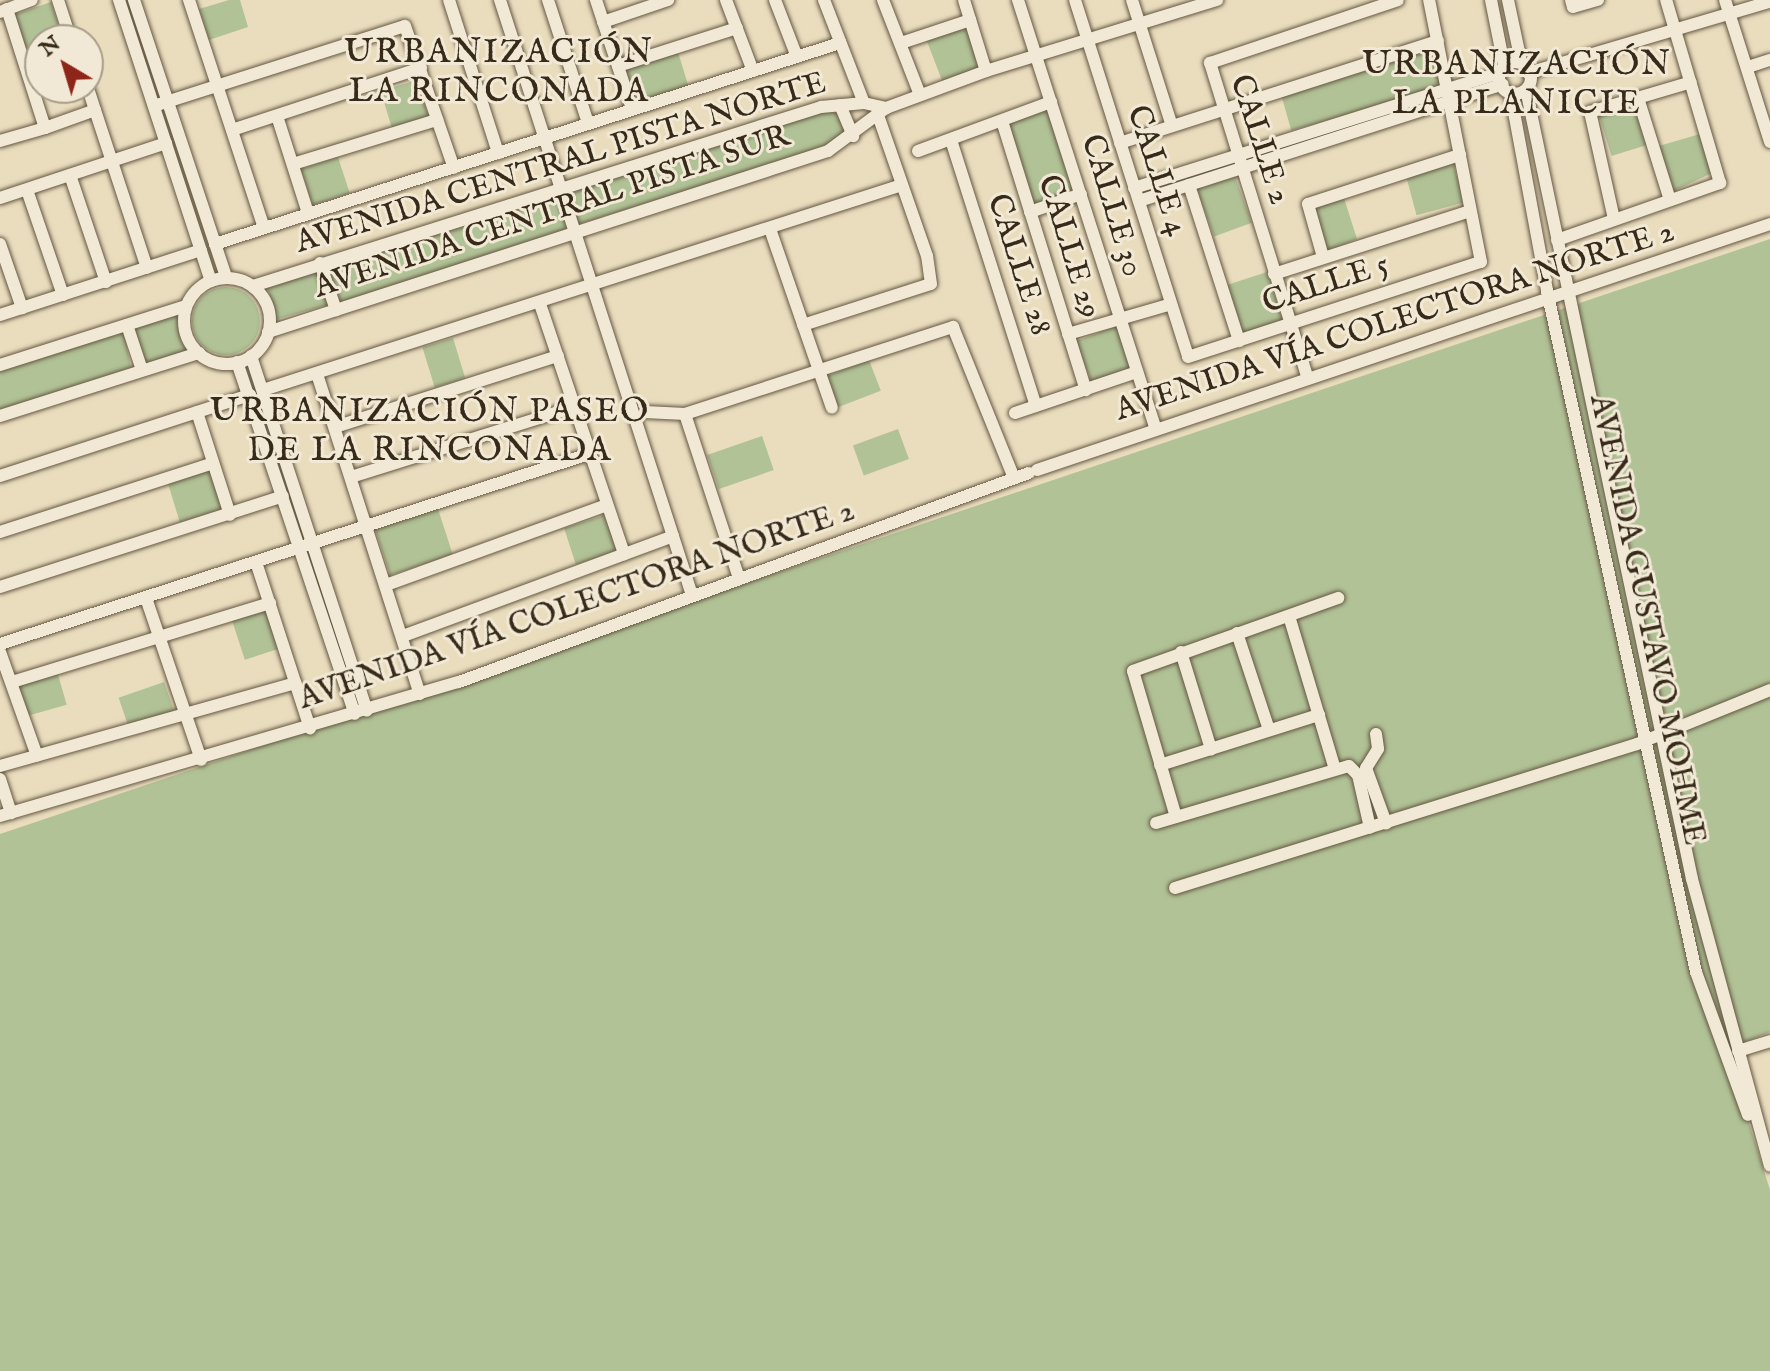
<!DOCTYPE html>
<html>
<head>
<meta charset="utf-8">
<style>
  body { margin:0 }
  #map { position:relative; width:1770px; height:1371px; overflow:hidden; background:#eaddbe; font-family:"IM FELL English",serif }
  div>[style] { position:absolute }
  .green>* { inset:0; background:#b1c296; transform-origin:0 0 }
  .round { border-radius:50% }
  .roads { filter:drop-shadow(0 0 2px #645742) drop-shadow(0 0 2px #645742) }
  .minor>* { height:12px; margin:-6px; padding:0 6px; transform-origin:6px; border-radius:6px; background:#f1e9d5 }
  .minor>.ring { margin:-6px; padding:0; box-sizing:content-box; background:none; border:12px solid #f1e9d5; border-radius:50% }
  span { translate:-50% -50%; white-space:nowrap; text-align:center; line-height:1.15; -webkit-text-stroke:6px #f1e9d5; paint-order:stroke }
  .street-label { font-size:32px; color:#372a19 }
  .neighbourhood-label { font-size:34px; color:#372a19; letter-spacing:2px }
  .north { position:absolute; left:24px; top:24px; width:80px; height:80px; box-sizing:border-box; background:#f1e9d5; border:2px solid #a79d8a; border-radius:50%; rotate:322deg; font-size:22px; font-weight:700; line-height:32px; text-align:center; color:#372a19 }
  .north::after { content:''; display:block; margin:auto; width:28px; height:36px; background:#8f2418; clip-path:polygon(50% 0,100% 100%,50% 72%,0 100%) }
</style>
</head>
<body>
<div id="map">
  <div class="green">
    <i style="clip-path:polygon(229px 0,240px 0,248px 27px,209px 40px,199px 9px)"></i>
    <i style="clip-path:polygon(51px 2px,63px 40px,40px 40px,40px 64px,31px 68px,13px 15px)"></i>
    <i style="left:965px;top:26px;width:44px;height:41px;rotate:69deg"></i>
    <i style="left:1430px;top:48px;width:41px;height:156px;rotate:74deg"></i>
    <i style="left:678px;top:52px;width:37px;height:55px;rotate:73deg"></i>
    <i style="left:417px;top:80px;width:39px;height:38px;rotate:73deg"></i>
    <i style="left:1634px;top:103px;width:44px;height:37px;rotate:73deg"></i>
    <i style="clip-path:polygon(1046px 109px,1075px 188px,1038px 205px,1032px 203px,1009px 124px)"></i>
    <i style="clip-path:polygon(820px 110px,841px 114px,849px 126px,838px 143px,576px 225px,567px 193px)"></i>
    <i style="clip-path:polygon(1700px 134px,1712px 173px,1674px 191px,1659px 146px)"></i>
    <i style="left:338px;top:157px;width:38px;height:39px;rotate:72deg"></i>
    <i style="left:1453px;top:162px;width:42px;height:49px;rotate:75deg"></i>
    <i style="left:1234px;top:174px;width:52px;height:40px;rotate:70deg"></i>
    <i style="clip-path:polygon(558px 195px,566px 226px,563px 232px,340px 302px,328px 268px)"></i>
    <i style="clip-path:polygon(1343px 195px,1357px 239px,1329px 250px,1324px 248px,1314px 205px)"></i>
    <i style="clip-path:polygon(1770px 239px,1770px 1032px,1735px 1046px,1729px 1060px,1770px 1190px,1770px 1371px,0 1371px,0 834px)"></i>
    <i style="left:318px;top:271px;width:35px;height:53px;rotate:74deg"></i>
    <i style="left:1267px;top:272px;width:51px;height:42px;rotate:72deg"></i>
    <i class="round" style="left:192px;top:287px;width:68px;height:68px"></i>
    <i style="clip-path:polygon(181px 313px,182px 334px,192px 351px,145px 363px,134px 333px,139px 325px)"></i>
    <i style="left:1116px;top:326px;width:45px;height:43px;rotate:69deg"></i>
    <i style="clip-path:polygon(119px 332px,124px 333px,131px 369px,0 412px,0 369px)"></i>
    <i style="left:453px;top:338px;width:42px;height:32px;rotate:73deg"></i>
    <i style="left:869px;top:360px;width:33px;height:46px;rotate:69deg"></i>
    <i style="left:898px;top:429px;width:32px;height:48px;rotate:70deg"></i>
    <i style="left:762px;top:436px;width:36px;height:58px;rotate:71deg"></i>
    <i style="left:210px;top:467px;width:44px;height:45px;rotate:73deg"></i>
    <i style="left:438px;top:509px;width:48px;height:66px;rotate:72deg"></i>
    <i style="left:605px;top:515px;width:38px;height:43px;rotate:72deg"></i>
    <i style="left:268px;top:605px;width:45px;height:39px;rotate:72deg"></i>
    <i style="left:57px;top:671px;width:35px;height:44px;rotate:74deg"></i>
    <i style="left:164px;top:682px;width:36px;height:48px;rotate:71deg"></i>
  </div>
  <div class="roads">
    <div class="minor">
      <i style="left:58px;top:0;width:42px;rotate:72deg"></i>
      <i style="left:119px;top:0;width:296px;rotate:71.9deg"></i>
      <i style="left:134px;top:0;width:292px;rotate:71.6deg"></i>
      <i style="left:189px;top:0;width:240px;rotate:71.8deg"></i>
      <i style="left:449px;top:0;width:161px;rotate:72.2deg"></i>
      <i style="left:500px;top:0;width:625px;rotate:72.12deg"></i>
      <i style="left:548px;top:0;width:129px;rotate:72deg"></i>
      <i style="left:596px;top:0;width:115px;rotate:71.7deg"></i>
      <i style="left:726px;top:0;width:76px;rotate:69.2deg"></i>
      <i style="left:775px;top:0;width:61px;rotate:68.9deg"></i>
      <i style="left:824px;top:0;width:110px;rotate:68.8deg"></i>
      <i style="left:883px;top:0;width:102px;rotate:68.7deg"></i>
      <i style="left:964px;top:0;width:74px;rotate:72.8deg"></i>
      <i style="left:1018px;top:0;width:448px;rotate:72.2deg"></i>
      <i style="left:1075px;top:0;width:374px;rotate:72.4deg"></i>
      <i style="left:1188px;top:357px;width:308px;rotate:-18deg"></i>
      <i style="left:1481px;top:262px;width:267px;rotate:-101.2deg"></i>
      <i style="left:1132px;top:0;width:132px;rotate:72.4deg"></i>
      <i style="left:1491px;top:0;width:66px;rotate:78.7deg"></i>
      <i style="left:1508px;top:0;width:62px;rotate:78deg"></i>
      <i style="left:1571px;top:0;width:7px;rotate:74deg"></i>
      <i style="left:1573px;top:7px;width:26px;rotate:-16deg"></i>
      <i style="left:1725px;top:0;width:149px;rotate:72.4deg"></i>
      <i style="left:7px;top:9px;width:125px;rotate:72.3deg"></i>
      <i style="left:45px;top:128px;width:53px;rotate:-19.8deg"></i>
      <i style="left:95px;top:110px;width:23px;rotate:-108deg"></i>
      <i style="left:0;top:12px;width:34px;rotate:-21deg"></i>
      <i style="left:603px;top:22px;width:69px;rotate:-18.7deg"></i>
      <i style="left:901px;top:43px;width:73px;rotate:-18.4deg"></i>
      <i class="ring" style="left:1499px;top:62px;width:20px;height:20px"></i>
      <i style="left:618px;top:66px;width:125px;rotate:-17.7deg"></i>
      <i style="left:1748px;top:67px;width:23px;rotate:-18deg"></i>
      <i style="left:1528px;top:73px;width:252px;rotate:-16.4deg"></i>
      <i style="left:1527px;top:94px;width:802px;rotate:78.13deg"></i>
      <i style="left:1692px;top:879px;width:297px;rotate:74.8deg"></i>
      <i style="left:1511px;top:96px;width:198px;rotate:79.5deg"></i>
      <i style="left:1547px;top:291px;width:697px;rotate:77.66deg"></i>
      <i style="left:1696px;top:972px;width:152px;rotate:70deg"></i>
      <i style="left:1638px;top:98px;width:107px;rotate:72.6deg"></i>
      <i style="left:840px;top:105px;width:34px;rotate:67deg"></i>
      <i style="left:154px;top:106px;width:263px;rotate:-17.7deg"></i>
      <i style="left:405px;top:26px;width:150px;rotate:71deg"></i>
      <i style="left:95px;top:110px;width:166px;rotate:71.8deg"></i>
      <i style="left:277px;top:116px;width:102px;rotate:72.3deg"></i>
      <i style="left:1002px;top:121px;width:282px;rotate:72.7deg"></i>
      <i style="left:232px;top:130px;width:199px;rotate:-18.2deg"></i>
      <i style="left:951px;top:140px;width:279px;rotate:72.3deg"></i>
      <i style="left:0;top:141px;width:47px;rotate:-16.1deg"></i>
      <i style="left:1120px;top:143px;width:334px;rotate:-17.8deg"></i>
      <i style="left:918px;top:151px;width:142px;rotate:-20.2deg"></i>
      <i style="left:293px;top:164px;width:151px;rotate:-17deg"></i>
      <i style="left:70px;top:175px;width:113px;rotate:71.4deg"></i>
      <i style="left:1189px;top:185px;width:164px;rotate:72.2deg"></i>
      <i style="left:1134px;top:188px;width:385px;rotate:-17.5deg"></i>
      <i style="left:27px;top:190px;width:111px;rotate:71.1deg"></i>
      <i style="left:0;top:198px;width:175px;rotate:-18.3deg"></i>
      <i style="left:1139px;top:201px;width:382px;rotate:-17.8deg"></i>
      <i style="left:1030px;top:212px;width:54px;rotate:-19.4deg"></i>
      <i style="left:1614px;top:219px;width:110px;rotate:-102.6deg"></i>
      <i style="left:1590px;top:112px;width:105px;rotate:-16.5deg"></i>
      <i style="left:770px;top:229px;width:189px;rotate:70.9deg"></i>
      <i style="left:1557px;top:240px;width:173px;rotate:-19.3deg"></i>
      <i style="left:1720px;top:183px;width:191px;rotate:-106.4deg"></i>
      <i style="left:0;top:244px;width:68px;rotate:71deg"></i>
      <i style="left:215px;top:244px;width:657px;rotate:-17.83deg"></i>
      <i style="left:1323px;top:257px;width:55px;rotate:-105.8deg"></i>
      <i style="left:1308px;top:204px;width:160px;rotate:-17.9deg"></i>
      <i style="left:320px;top:263px;width:50px;rotate:71.2deg"></i>
      <i style="left:1274px;top:274px;width:206px;rotate:-17.8deg"></i>
      <i class="ring" style="left:184px;top:278px;width:74px;height:74px"></i>
      <i style="left:253px;top:286px;width:596px;rotate:-17.49deg"></i>
      <i style="left:821px;top:107px;width:43px;rotate:-5.3deg"></i>
      <i style="left:864px;top:103px;width:23px;rotate:13deg"></i>
      <i style="left:540px;top:304px;width:264px;rotate:71.4deg"></i>
      <i style="left:0;top:315px;width:211px;rotate:-17.9deg"></i>
      <i style="left:127px;top:325px;width:47px;rotate:71.6deg"></i>
      <i style="left:803px;top:325px;width:134px;rotate:-17.8deg"></i>
      <i style="left:931px;top:284px;width:28px;rotate:-98deg"></i>
      <i style="left:927px;top:256px;width:149px;rotate:-109.2deg"></i>
      <i style="left:268px;top:332px;width:589px;rotate:-17.91deg"></i>
      <i style="left:828px;top:151px;width:72px;rotate:-36.6deg"></i>
      <i style="left:886px;top:108px;width:107px;rotate:-20.3deg"></i>
      <i style="left:986px;top:71px;width:242px;rotate:-17.1deg"></i>
      <i style="left:1068px;top:334px;width:107px;rotate:-16.2deg"></i>
      <i style="left:251px;top:356px;width:373px;rotate:71.9deg"></i>
      <i style="left:237px;top:362px;width:371px;rotate:71.5deg"></i>
      <i style="left:0;top:365px;width:195px;rotate:-17.6deg"></i>
      <i style="left:317px;top:374px;width:336px;rotate:72.2deg"></i>
      <i style="left:1307px;top:376px;width:328px;rotate:-107.2deg"></i>
      <i style="left:1210px;top:63px;width:198px;rotate:-18.5deg"></i>
      <i style="left:263px;top:390px;width:671px;rotate:-17.79deg"></i>
      <i style="left:197px;top:412px;width:108px;rotate:72.2deg"></i>
      <i style="left:645px;top:412px;width:40px;rotate:2.9deg"></i>
      <i style="left:685px;top:414px;width:282px;rotate:-18deg"></i>
      <i style="left:953px;top:327px;width:163px;rotate:68deg"></i>
      <i style="left:1015px;top:413px;width:129px;rotate:-18.6deg"></i>
      <i style="left:685px;top:414px;width:173px;rotate:71.8deg"></i>
      <i style="left:0;top:416px;width:209px;rotate:-17.6deg"></i>
      <i style="left:335px;top:427px;width:234px;rotate:-17.7deg"></i>
      <i style="left:1037px;top:470px;width:773px;rotate:-18.55deg"></i>
      <i style="left:0;top:476px;width:263px;rotate:-18deg"></i>
      <i style="left:351px;top:477px;width:234px;rotate:-17.4deg"></i>
      <i style="left:0;top:532px;width:224px;rotate:-17.9deg"></i>
      <i style="left:256px;top:562px;width:175px;rotate:72deg"></i>
      <i style="left:386px;top:585px;width:235px;rotate:-19.9deg"></i>
      <i style="left:0;top:587px;width:297px;rotate:-17.8deg"></i>
      <i style="left:146px;top:598px;width:171px;rotate:71.2deg"></i>
      <i style="left:1289px;top:616px;width:160px;rotate:73.3deg"></i>
      <i style="left:1237px;top:633px;width:102px;rotate:71.7deg"></i>
      <i style="left:403px;top:636px;width:288px;rotate:-20.3deg"></i>
      <i style="left:0;top:644px;width:619px;rotate:-17.88deg"></i>
      <i style="left:0;top:652px;width:110px;rotate:70.4deg"></i>
      <i style="left:1181px;top:652px;width:102px;rotate:72.8deg"></i>
      <i style="left:12px;top:682px;width:270px;rotate:-17deg"></i>
      <i style="left:1376px;top:734px;width:15px;rotate:82deg"></i>
      <i style="left:1378px;top:749px;width:22px;rotate:122deg"></i>
      <i style="left:1366px;top:768px;width:59px;rotate:70deg"></i>
      <i style="left:1160px;top:765px;width:167px;rotate:-17.5deg"></i>
      <i style="left:0;top:766px;width:307px;rotate:-15.7deg"></i>
      <i style="left:0;top:779px;width:36px;rotate:72deg"></i>
      <i style="left:0;top:816px;width:478px;rotate:-16.3deg"></i>
      <i style="left:459px;top:682px;width:607px;rotate:-20.14deg"></i>
      <i style="left:1176px;top:817px;width:152px;rotate:-106.4deg"></i>
      <i style="left:1133px;top:671px;width:218px;rotate:-19.6deg"></i>
      <i style="left:1156px;top:823px;width:201px;rotate:-16.5deg"></i>
      <i style="left:1349px;top:766px;width:13px;rotate:45deg"></i>
      <i style="left:1358px;top:775px;width:54px;rotate:77.2deg"></i>
      <i style="left:1175px;top:888px;width:484px;rotate:-17.3deg"></i>
      <i style="left:1637px;top:744px;width:144px;rotate:-22.1deg"></i>
      <i style="left:1738px;top:1051px;width:34px;rotate:-17deg"></i>
    </div>
  </div>
  <div class="street-label">
    <span style="left:1259px;top:140px;rotate:72deg">CALLE 2</span>
    <span style="left:561px;top:164px;rotate:-17deg">AVENIDA CENTRAL PISTA NORTE</span>
    <span style="left:1156px;top:171px;rotate:72deg">CALLE 4</span>
    <span style="left:1111px;top:206px;rotate:73deg">CALLE 30</span>
    <span style="left:552px;top:213px;rotate:-18deg">AVENIDA CENTRAL PISTA SUR</span>
    <span style="left:1068px;top:247px;rotate:73deg">CALLE 29</span>
    <span style="left:1018px;top:265px;rotate:72deg">CALLE 28</span>
    <span style="left:1326px;top:285px;rotate:-18deg">CALLE 5</span>
    <span style="left:1395px;top:322px;rotate:-18deg">AVENIDA VÍA COLECTORA NORTE 2</span>
    <span style="left:577px;top:606px;rotate:-19deg">AVENIDA VÍA COLECTORA NORTE 2</span>
    <span style="left:1646px;top:620px;rotate:78deg">AVENIDA GUSTAVO MOHME</span>
  </div>
  <div class="neighbourhood-label">
    <span style="left:499px;top:72px">URBANIZACIÓN<br>LA RINCONADA</span>
    <span style="left:1517px;top:84px">URBANIZACIÓN<br>LA PLANICIE</span>
    <span style="left:430px;top:431px">URBANIZACIÓN PASEO<br>DE LA RINCONADA</span>
  </div>
  <div class="north">N</div>
</div>
</body>
</html>
